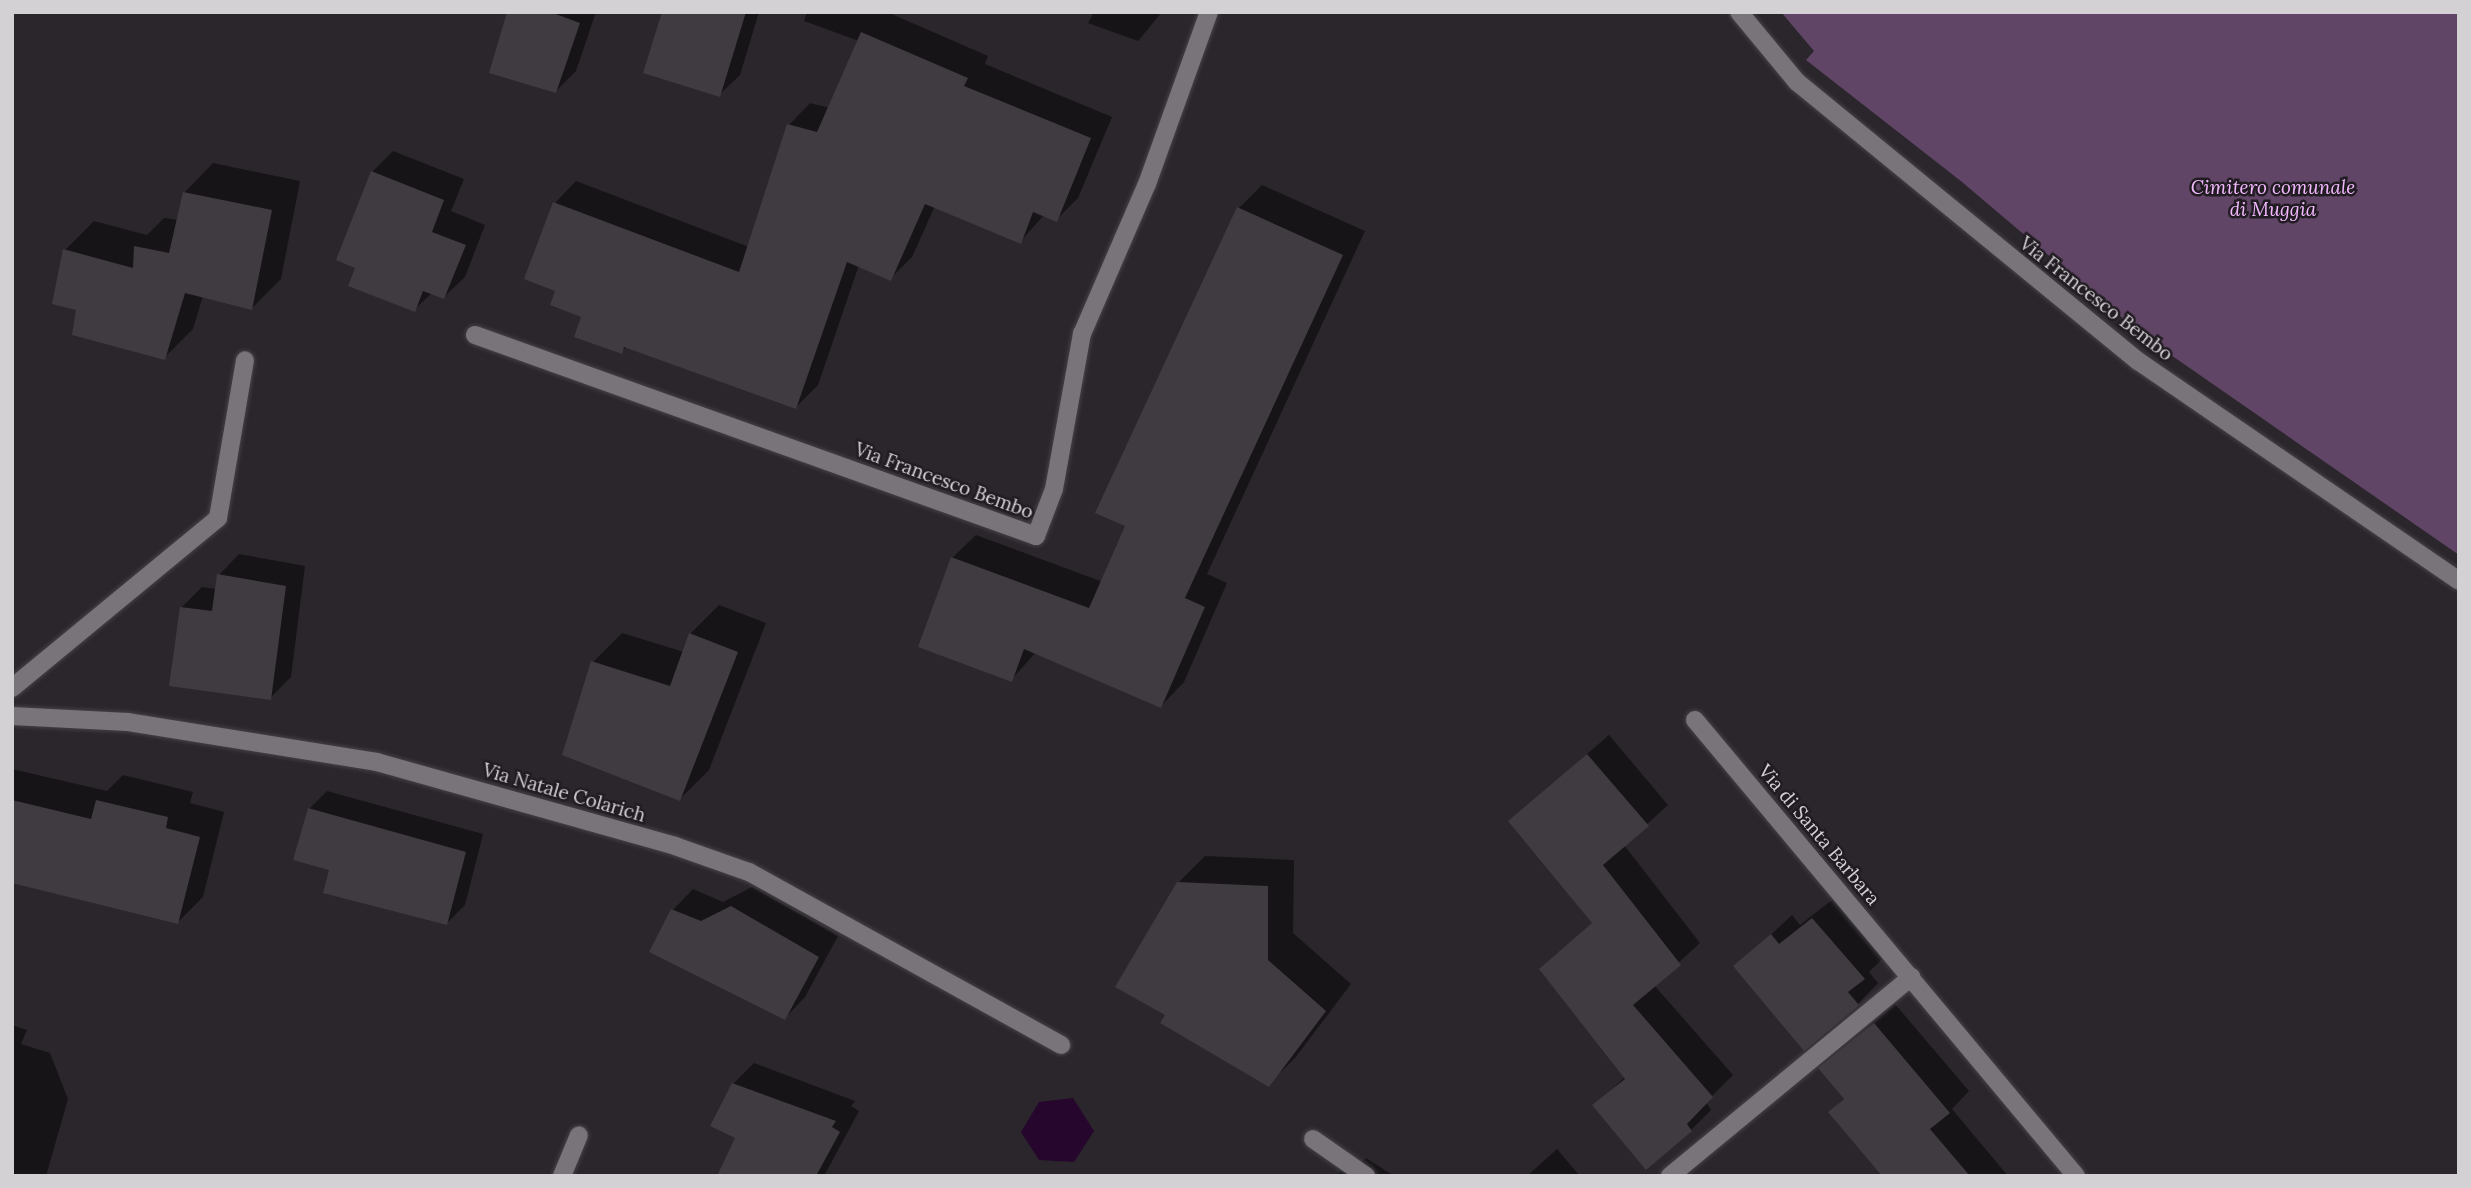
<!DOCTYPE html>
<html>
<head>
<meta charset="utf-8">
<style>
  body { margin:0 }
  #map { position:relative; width:2471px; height:1188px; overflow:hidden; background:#2a262b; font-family:Lora,serif }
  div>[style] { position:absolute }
  .green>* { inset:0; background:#614566 }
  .water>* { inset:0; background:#27062e }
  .shadow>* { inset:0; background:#0007 }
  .building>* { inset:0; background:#403b41 }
  .roads { filter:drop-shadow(0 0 2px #454146) drop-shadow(0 0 2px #454146) }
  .minor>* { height:18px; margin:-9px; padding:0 9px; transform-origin:9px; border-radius:9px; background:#79747a }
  span { translate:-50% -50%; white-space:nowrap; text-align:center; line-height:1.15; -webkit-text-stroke:5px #211c22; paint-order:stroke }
  .park-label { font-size:19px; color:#f4baff; font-style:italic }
  .street-label { font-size:19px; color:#d4d1d5 }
  .frame { position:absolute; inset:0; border:14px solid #d4d1d5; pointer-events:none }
</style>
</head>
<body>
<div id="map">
  <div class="green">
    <i style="clip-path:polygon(1781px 12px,2459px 12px,2459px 555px,2145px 337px,1962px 182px,1806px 60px,1814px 51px)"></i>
  </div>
  <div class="water">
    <i style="clip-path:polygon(1073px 1098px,1094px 1131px,1074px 1162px,1039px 1160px,1021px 1132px,1039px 1102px)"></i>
  </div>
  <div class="shadow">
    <i style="clip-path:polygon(509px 12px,596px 12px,576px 71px,556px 91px)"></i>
    <i style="clip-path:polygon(664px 12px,759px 12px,740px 75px,719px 95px)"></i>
    <i style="clip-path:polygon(807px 12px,887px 12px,988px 56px,985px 64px,1112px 117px,1078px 198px,1056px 220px,1044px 215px,1020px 242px,935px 206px,912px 257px,890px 279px,859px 265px,818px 385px,796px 407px,627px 346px,621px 352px,558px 290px,555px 203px,576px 181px,749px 247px,789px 125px,810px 103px,830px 108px,859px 41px,804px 21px)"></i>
    <i style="clip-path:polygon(1094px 12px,1162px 12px,1138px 41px,1088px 23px)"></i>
    <i style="clip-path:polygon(393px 151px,464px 179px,451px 211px,485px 225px,465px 277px,444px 297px,432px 293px,414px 310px,357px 267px,372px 172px)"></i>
    <i style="clip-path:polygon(213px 163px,300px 181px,281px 279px,252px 308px,203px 296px,193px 329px,164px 358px,78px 309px,65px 250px,94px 221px,147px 235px,164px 218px,178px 220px,184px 193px)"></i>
    <i style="clip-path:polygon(1262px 185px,1365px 231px,1207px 574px,1227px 583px,1184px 682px,1161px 706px,1036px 652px,1011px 680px,952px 558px,976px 535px,1103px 582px,1127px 525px,1239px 208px)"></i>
    <i style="clip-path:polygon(239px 554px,305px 566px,291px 677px,270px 698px,181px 608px,202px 587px,217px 589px,219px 575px)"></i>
    <i style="clip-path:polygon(719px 605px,766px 623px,709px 770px,680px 799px,593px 662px,622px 633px,684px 652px,690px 634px)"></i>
    <i style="clip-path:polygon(1609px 735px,1668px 805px,1624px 845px,1700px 943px,1654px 985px,1733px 1075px,1706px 1102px,1711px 1110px,1691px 1130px,1595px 1105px,1625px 1077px,1542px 969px,1594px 921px,1510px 821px)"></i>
    <i style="clip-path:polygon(12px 769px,107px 791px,123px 775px,193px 792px,190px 803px,224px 812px,203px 897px,178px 922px,12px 881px)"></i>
    <i style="clip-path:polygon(327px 791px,483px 834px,465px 905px,447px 923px,309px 809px)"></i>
    <i style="clip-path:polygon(1205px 856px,1294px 860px,1293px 933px,1351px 984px,1295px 1058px,1269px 1084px,1167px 1015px,1178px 883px)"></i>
    <i style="clip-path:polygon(752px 887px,838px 936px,805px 997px,785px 1018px,673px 910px,693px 889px,723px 902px)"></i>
    <i style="clip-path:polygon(1833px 899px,1884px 957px,1869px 972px,1878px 983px,1858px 1004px,1736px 967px,1792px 915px,1800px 925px)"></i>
    <i style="clip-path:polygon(1895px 1004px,1969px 1091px,1952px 1109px,2008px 1176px,1885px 1176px,1830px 1112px,1845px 1097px,1821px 1068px)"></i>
    <i style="clip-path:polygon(12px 1025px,27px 1030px,21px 1044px,50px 1053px,68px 1099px,46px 1176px,12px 1176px)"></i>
    <i style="clip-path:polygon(754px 1063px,855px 1101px,851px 1106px,859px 1111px,824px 1176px,719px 1176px,737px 1137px,733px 1084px)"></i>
    <i style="clip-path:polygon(1557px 1149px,1580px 1176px,1527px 1176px)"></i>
    <i style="clip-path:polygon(1366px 1158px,1394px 1176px,1336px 1176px,1345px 1167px,1352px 1172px)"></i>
  </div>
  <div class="building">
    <i style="clip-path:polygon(507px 12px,550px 12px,580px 23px,556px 93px,489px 73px)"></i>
    <i style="clip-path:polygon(662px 12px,746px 12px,720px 97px,643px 73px)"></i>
    <i style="clip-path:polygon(861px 32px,968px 78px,964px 86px,1091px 138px,1057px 222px,1033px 212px,1021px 244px,925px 204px,891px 281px,847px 262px,796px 409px,624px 347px,622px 354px,574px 337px,581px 317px,550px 305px,555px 291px,524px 279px,553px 202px,739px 272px,787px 124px,817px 132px)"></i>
    <i style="clip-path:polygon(371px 171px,444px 200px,432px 232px,466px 245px,444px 299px,423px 291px,415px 312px,348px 286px,355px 268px,336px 260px)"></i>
    <i style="clip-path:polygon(183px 192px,272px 210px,252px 310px,185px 293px,165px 360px,72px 335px,76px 310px,52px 304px,63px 249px,133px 268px,134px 246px,169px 253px)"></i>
    <i style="clip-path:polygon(1237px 207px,1343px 255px,1185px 598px,1205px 607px,1161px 708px,1024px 649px,1012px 682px,918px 647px,951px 557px,1089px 608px,1125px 526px,1095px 513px)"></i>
    <i style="clip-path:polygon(217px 574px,286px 586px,271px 700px,169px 686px,180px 607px,212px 611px)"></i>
    <i style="clip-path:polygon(689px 633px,738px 652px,680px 801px,562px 755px,591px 661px,670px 686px)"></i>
    <i style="clip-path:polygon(1587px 754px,1649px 826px,1603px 865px,1681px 965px,1633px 1005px,1713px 1097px,1687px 1124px,1692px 1131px,1646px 1170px,1592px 1105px,1625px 1079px,1539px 969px,1592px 923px,1508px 821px)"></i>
    <i style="clip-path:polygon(12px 800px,91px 819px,96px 800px,168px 817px,166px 828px,200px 837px,178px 924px,12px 883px)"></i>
    <i style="clip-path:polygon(308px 808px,466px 852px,447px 925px,323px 893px,329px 870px,293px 860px)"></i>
    <i style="clip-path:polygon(1177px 882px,1268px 886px,1268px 960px,1326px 1011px,1269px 1087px,1160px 1023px,1165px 1015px,1115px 987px)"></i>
    <i style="clip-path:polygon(731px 906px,819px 957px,785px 1020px,649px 952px,671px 909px,701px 921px)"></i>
    <i style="clip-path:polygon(1812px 918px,1865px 979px,1848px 992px,1859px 1005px,1804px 1051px,1733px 966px,1771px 934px,1779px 944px)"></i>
    <i style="clip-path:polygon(1874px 1023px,1950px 1113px,1930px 1129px,1970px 1176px,1882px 1176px,1828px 1112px,1844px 1099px,1818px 1068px)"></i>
    <i style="clip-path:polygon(732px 1083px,836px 1121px,832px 1127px,840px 1132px,816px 1176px,717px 1176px,735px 1138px,710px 1126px)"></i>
  </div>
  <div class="roads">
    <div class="minor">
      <i style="left:1739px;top:12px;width:91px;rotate:50.4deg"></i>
      <i style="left:1797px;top:82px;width:441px;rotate:39.3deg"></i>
      <i style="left:2138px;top:361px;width:389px;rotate:34.4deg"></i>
      <i style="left:475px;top:335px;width:596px;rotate:19.71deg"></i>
      <i style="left:1036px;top:536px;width:50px;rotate:-69deg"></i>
      <i style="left:1054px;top:489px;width:158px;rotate:-79.8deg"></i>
      <i style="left:1082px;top:334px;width:163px;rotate:-66.6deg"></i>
      <i style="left:1147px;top:184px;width:183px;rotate:-70.2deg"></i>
      <i style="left:12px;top:688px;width:267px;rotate:-39.5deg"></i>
      <i style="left:218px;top:518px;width:160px;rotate:-80.3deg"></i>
      <i style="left:12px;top:716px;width:116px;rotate:3deg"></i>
      <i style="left:128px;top:722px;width:252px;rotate:9.1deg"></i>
      <i style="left:377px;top:762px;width:310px;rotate:15.7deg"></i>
      <i style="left:675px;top:846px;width:78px;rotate:19.4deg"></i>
      <i style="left:749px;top:872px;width:357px;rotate:29deg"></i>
      <i style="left:1695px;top:720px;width:594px;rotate:50.12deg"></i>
      <i style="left:1313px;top:1139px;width:65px;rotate:34.9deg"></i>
      <i style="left:562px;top:1176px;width:44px;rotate:-67.5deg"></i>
      <i style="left:1670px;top:1176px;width:313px;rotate:-39.5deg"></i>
    </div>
  </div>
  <div class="park-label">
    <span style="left:2273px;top:199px">Cimitero comunale<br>di Muggia</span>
  </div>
  <div class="street-label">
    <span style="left:2096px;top:299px;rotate:38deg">Via Francesco Bembo</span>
    <span style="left:944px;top:481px;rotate:20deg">Via Francesco Bembo</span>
    <span style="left:564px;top:793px;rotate:16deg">Via Natale Colarich</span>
    <span style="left:1819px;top:835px;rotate:50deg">Via di Santa Barbara</span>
  </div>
  <div class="frame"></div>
</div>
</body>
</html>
